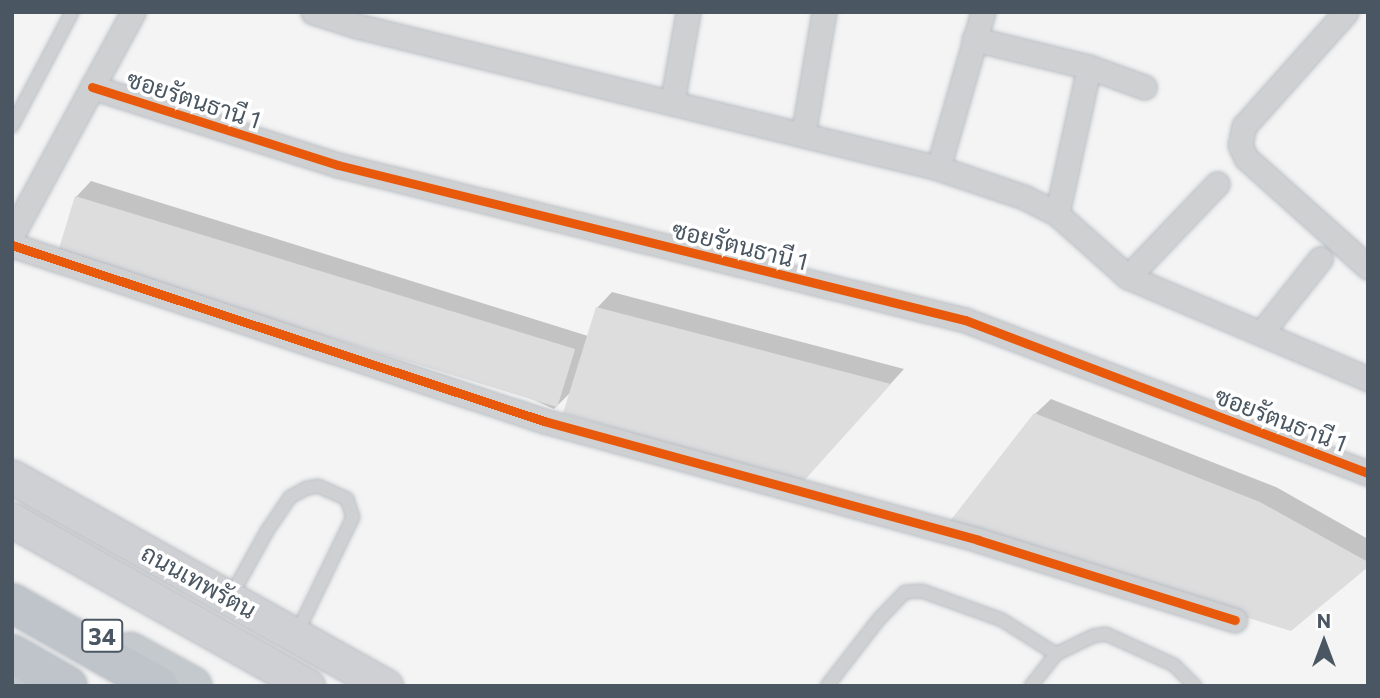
<!DOCTYPE html>
<html>
<head>
<meta charset="utf-8">
<style>
  body { margin:0 }
  #map { position:relative; width:1380px; height:698px; overflow:hidden; background:#f4f4f4; font-family:Commissioner,Sarabun,sans-serif }
  div>[style] { position:absolute }
  .shadow>* { inset:0; background:#0003 }
  .building>* { inset:0; background:#ddddde; transform-origin:0 0 }
  .roads { filter:drop-shadow(0 0 2px #b9bec3) drop-shadow(0 0 2px #b9bec3) }
  .service>* { height:12px; margin:-6px; padding:0 6px; transform-origin:6px; border-radius:6px; background:#ced0d2 }
  .minor>* { height:23px; margin:-11.5px; padding:0 11.5px; transform-origin:11.5px; border-radius:11.5px; background:#ced0d2 }
  .secondary>* { height:33px; margin:-16.5px; padding:0 16.5px; transform-origin:16.5px; border-radius:16.5px; background:#ced0d4 }
  .trunk>* { height:38px; margin:-19px; padding:0 19px; transform-origin:19px; border-radius:19px; background:#c4c9cd }
  .motorway>* { height:38px; margin:-19px; padding:0 19px; transform-origin:19px; border-radius:19px; background:#bec4c9 }
  .cycleway>* { height:9px; margin:-4.5px; padding:0 4.5px; transform-origin:4.5px; border-radius:4.5px; background:#e8590c }
  span { translate:-50% -50%; white-space:nowrap; text-align:center; line-height:1.15; -webkit-text-stroke:7px #fff; paint-order:stroke }
  .shield-label span { padding:2px 5px; background:#fff; border:2px solid; border-radius:5px; -webkit-text-stroke-width:0 }
  .shield-label { font-size:23px; color:#4a5661; font-weight:700 }
  .street-label { font-size:24px; color:#4a5661 }
  .frame { position:absolute; inset:0; border:14px solid #4a5661; pointer-events:none }
  .north { position:absolute; left:1289px; top:607px; width:70px; height:70px; -webkit-text-stroke:5px #fff; paint-order:stroke; rotate:0deg; font-size:19px; font-weight:700; line-height:28px; text-align:center; color:#4a5661 }
  .north::after { content:''; display:block; margin:auto; width:24px; height:32px; background:#4a5661; clip-path:polygon(50% 0,100% 100%,50% 72%,0 100%) }
</style>
</head>
<body>
<div id="map">
  <div class="shadow">
    <i style="clip-path:polygon(91px 181px,588px 336px,597px 308px,612px 292px,904px 369px,817px 465px,571px 392px,554px 409px,76px 197px)"></i>
    <i style="clip-path:polygon(1051px 399px,1276px 487px,1368px 539px,1368px 565px,1035px 414px)"></i>
  </div>
  <div class="building">
    <i style="left:75px;top:196px;width:523px;height:61px;rotate:17deg"></i>
    <i style="clip-path:polygon(596px 307px,891px 384px,802px 483px,563px 413px)"></i>
    <i style="clip-path:polygon(1034px 413px,1260px 502px,1368px 562px,1368px 567px,1291px 631px,947px 525px)"></i>
  </div>
  <div class="roads">
    <div class="service">
      <i style="left:12px;top:126px;width:129px;rotate:-62.2deg"></i>
      <i style="left:231px;top:596px;width:74px;rotate:-61deg"></i>
      <i style="left:267px;top:531px;width:41px;rotate:-55.9deg"></i>
      <i style="left:290px;top:497px;width:19px;rotate:-28deg"></i>
      <i style="left:307px;top:488px;width:11px;rotate:-10deg"></i>
      <i style="left:318px;top:486px;width:32px;rotate:24deg"></i>
      <i style="left:347px;top:499px;width:19px;rotate:72deg"></i>
      <i style="left:353px;top:517px;width:131px;rotate:115.8deg"></i>
      <i style="left:827px;top:686px;width:85px;rotate:-52.2deg"></i>
      <i style="left:879px;top:619px;width:37px;rotate:-46deg"></i>
      <i style="left:905px;top:592px;width:17px;rotate:-3deg"></i>
      <i style="left:922px;top:591px;width:85px;rotate:19.9deg"></i>
      <i style="left:1002px;top:620px;width:64px;rotate:32.2deg"></i>
      <i style="left:1031px;top:686px;width:41px;rotate:-52deg"></i>
      <i style="left:1056px;top:654px;width:41px;rotate:-25.9deg"></i>
      <i style="left:1093px;top:636px;width:13px;rotate:-9deg"></i>
      <i style="left:1106px;top:634px;width:75px;rotate:24.5deg"></i>
      <i style="left:1174px;top:665px;width:30px;rotate:45deg"></i>
    </div>
    <div class="minor">
      <i style="left:313px;top:12px;width:46px;rotate:17.7deg"></i>
      <i style="left:357px;top:26px;width:598px;rotate:13.73deg"></i>
      <i style="left:938px;top:168px;width:91px;rotate:18.6deg"></i>
      <i style="left:1024px;top:197px;width:37px;rotate:27deg"></i>
      <i style="left:1057px;top:214px;width:95px;rotate:41.6deg"></i>
      <i style="left:1128px;top:277px;width:261px;rotate:23deg"></i>
      <i style="left:1346px;top:12px;width:153px;rotate:131.8deg"></i>
      <i style="left:1244px;top:126px;width:19px;rotate:102deg"></i>
      <i style="left:1240px;top:145px;width:14px;rotate:65deg"></i>
      <i style="left:1246px;top:158px;width:164px;rotate:41.8deg"></i>
      <i style="left:974px;top:39px;width:118px;rotate:13.7deg"></i>
      <i style="left:1089px;top:67px;width:150px;rotate:102.3deg"></i>
      <i style="left:1089px;top:67px;width:59px;rotate:20deg"></i>
      <i style="left:92px;top:87px;width:258px;rotate:17.6deg"></i>
      <i style="left:338px;top:165px;width:646px;rotate:13.89deg"></i>
      <i style="left:965px;top:320px;width:431px;rotate:20.8deg"></i>
      <i style="left:672px;top:103px;width:92px;rotate:-80deg"></i>
      <i style="left:803px;top:135px;width:125px;rotate:-80.3deg"></i>
      <i style="left:938px;top:168px;width:162px;rotate:-73.9deg"></i>
      <i style="left:12px;top:235px;width:254px;rotate:-61.5deg"></i>
      <i style="left:12px;top:245px;width:560px;rotate:18.31deg"></i>
      <i style="left:544px;top:421px;width:450px;rotate:15.3deg"></i>
      <i style="left:978px;top:540px;width:269px;rotate:17.3deg"></i>
      <i style="left:1128px;top:277px;width:129px;rotate:-46.3deg"></i>
      <i style="left:1261px;top:333px;width:95px;rotate:-51.4deg"></i>
    </div>
    <div class="secondary">
      <i style="left:12px;top:477px;width:428px;rotate:29.2deg"></i>
      <i style="left:12px;top:520px;width:339px;rotate:29.3deg"></i>
    </div>
    <div class="trunk">
      <i style="left:130px;top:652px;width:71px;rotate:28.7deg"></i>
      <i style="left:12px;top:678px;width:16px;rotate:30deg"></i>
    </div>
    <div class="motorway">
      <i style="left:12px;top:603px;width:169px;rotate:29.5deg"></i>
      <i style="left:12px;top:654px;width:64px;rotate:29.7deg"></i>
    </div>
  </div>
  <div class="cycleway">
    <i style="left:92px;top:87px;width:258px;rotate:17.6deg"></i>
    <i style="left:338px;top:165px;width:646px;rotate:13.89deg"></i>
    <i style="left:965px;top:320px;width:431px;rotate:20.8deg"></i>
    <i style="left:12px;top:245px;width:560px;rotate:18.31deg"></i>
    <i style="left:544px;top:421px;width:450px;rotate:15.3deg"></i>
    <i style="left:978px;top:540px;width:269px;rotate:17.3deg"></i>
  </div>
  <div class="shield-label">
    <span style="left:102px;top:636px">34</span>
  </div>
  <div class="street-label">
    <span style="left:194px;top:99px;rotate:18deg">ซอยรัตนธานี 1</span>
    <span style="left:740px;top:245px;rotate:14deg">ซอยรัตนธานี 1</span>
    <span style="left:1281px;top:419px;rotate:21deg">ซอยรัตนธานี 1</span>
    <span style="left:199px;top:581px;rotate:29deg">ถนนเทพรัตน</span>
  </div>
  <div class="frame"></div>
  <div class="north">N</div>
</div>
</body>
</html>
